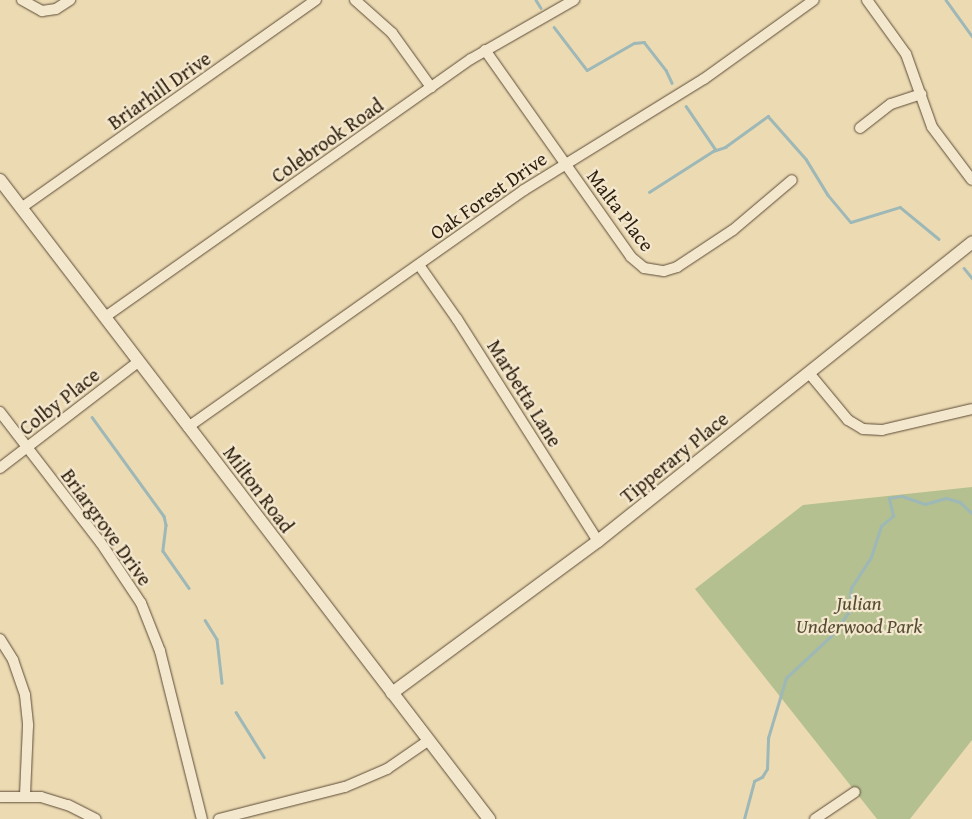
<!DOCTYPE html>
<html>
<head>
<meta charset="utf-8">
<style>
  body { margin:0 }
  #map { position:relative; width:972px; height:819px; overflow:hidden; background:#ecdab3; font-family:"Gentium Book Plus",serif }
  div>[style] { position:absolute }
  .green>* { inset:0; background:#b4c08f }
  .stream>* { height:2.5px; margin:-1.25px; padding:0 1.25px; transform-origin:1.25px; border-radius:1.25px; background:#9db8b7 }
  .roads { filter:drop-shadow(0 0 1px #5c4c35) drop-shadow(0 0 1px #5c4c35) }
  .minor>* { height:10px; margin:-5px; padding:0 5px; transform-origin:5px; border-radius:5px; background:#f3e7ce }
  .tertiary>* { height:12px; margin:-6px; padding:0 6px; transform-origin:6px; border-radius:6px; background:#f3e7ce }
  span { translate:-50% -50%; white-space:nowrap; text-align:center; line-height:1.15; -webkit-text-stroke:4.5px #f3e7ce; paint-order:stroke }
  .street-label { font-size:20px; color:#2c1c0b }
  .park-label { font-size:20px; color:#554d33; font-style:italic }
</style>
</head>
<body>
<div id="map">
  <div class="green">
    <i style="clip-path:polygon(972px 487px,972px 740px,910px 819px,877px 819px,695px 589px,803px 505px)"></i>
  </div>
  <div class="stream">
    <i style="left:536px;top:0;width:9px;rotate:58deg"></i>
    <i style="left:946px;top:0;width:44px;rotate:54.2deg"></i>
    <i style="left:554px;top:27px;width:54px;rotate:52.5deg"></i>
    <i style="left:587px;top:70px;width:54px;rotate:-29.9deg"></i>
    <i style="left:634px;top:43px;width:10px;rotate:-6deg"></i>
    <i style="left:644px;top:42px;width:36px;rotate:52deg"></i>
    <i style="left:666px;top:70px;width:14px;rotate:65deg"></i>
    <i style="left:686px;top:106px;width:53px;rotate:55.7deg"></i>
    <i style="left:649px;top:192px;width:76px;rotate:-32.6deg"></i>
    <i style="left:713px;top:151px;width:13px;rotate:-18deg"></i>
    <i style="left:725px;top:147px;width:53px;rotate:-35.8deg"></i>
    <i style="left:768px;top:116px;width:57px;rotate:48.5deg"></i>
    <i style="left:806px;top:159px;width:42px;rotate:58.6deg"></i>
    <i style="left:828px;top:195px;width:35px;rotate:50deg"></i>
    <i style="left:851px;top:222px;width:51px;rotate:-17deg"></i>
    <i style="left:900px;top:207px;width:50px;rotate:39.4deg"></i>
    <i style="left:964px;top:268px;width:13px;rotate:51deg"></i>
    <i style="left:92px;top:417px;width:122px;rotate:54deg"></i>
    <i style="left:164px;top:516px;width:9px;rotate:77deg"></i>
    <i style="left:166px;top:525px;width:26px;rotate:97deg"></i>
    <i style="left:163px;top:551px;width:45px;rotate:54.9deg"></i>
    <i style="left:205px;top:620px;width:22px;rotate:58deg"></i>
    <i style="left:217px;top:639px;width:44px;rotate:83.5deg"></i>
    <i style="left:236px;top:712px;width:53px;rotate:58.1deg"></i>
    <i style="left:744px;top:819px;width:39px;rotate:-75deg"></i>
    <i style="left:754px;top:781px;width:9px;rotate:-27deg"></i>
    <i style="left:762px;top:777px;width:9px;rotate:-58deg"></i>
    <i style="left:767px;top:769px;width:31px;rotate:-88deg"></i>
    <i style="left:768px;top:738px;width:63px;rotate:-73.3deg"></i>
    <i style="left:786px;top:678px;width:60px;rotate:-43deg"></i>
    <i style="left:830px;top:637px;width:30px;rotate:-53deg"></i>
    <i style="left:848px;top:613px;width:25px;rotate:-83deg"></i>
    <i style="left:851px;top:588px;width:37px;rotate:-57deg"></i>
    <i style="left:871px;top:557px;width:33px;rotate:-72deg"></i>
    <i style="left:881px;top:526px;width:16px;rotate:-40deg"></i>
    <i style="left:893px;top:516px;width:18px;rotate:-103deg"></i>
    <i style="left:889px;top:498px;width:13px;rotate:-9deg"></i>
    <i style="left:902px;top:496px;width:24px;rotate:19deg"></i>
    <i style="left:925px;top:504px;width:22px;rotate:-16deg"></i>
    <i style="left:946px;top:498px;width:15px;rotate:16deg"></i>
    <i style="left:960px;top:502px;width:16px;rotate:43deg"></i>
  </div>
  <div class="roads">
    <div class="minor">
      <i style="left:22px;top:0;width:23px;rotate:29deg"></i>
      <i style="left:42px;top:11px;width:14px;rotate:-8deg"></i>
      <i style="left:56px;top:9px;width:17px;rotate:-33deg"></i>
      <i style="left:355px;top:0;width:50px;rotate:41.7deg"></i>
      <i style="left:392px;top:33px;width:67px;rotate:54.2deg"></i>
      <i style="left:867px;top:0;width:67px;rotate:54.2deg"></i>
      <i style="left:906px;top:54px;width:77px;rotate:70.4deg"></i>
      <i style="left:932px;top:127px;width:66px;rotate:53deg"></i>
      <i style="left:485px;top:50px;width:253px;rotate:54.8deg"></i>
      <i style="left:631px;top:257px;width:17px;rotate:40deg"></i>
      <i style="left:644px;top:268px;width:20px;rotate:9deg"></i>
      <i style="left:664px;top:271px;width:14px;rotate:-17deg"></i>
      <i style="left:677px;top:267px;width:67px;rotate:-33.5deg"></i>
      <i style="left:733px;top:230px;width:77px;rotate:-40.3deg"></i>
      <i style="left:860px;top:128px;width:39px;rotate:-38deg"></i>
      <i style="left:891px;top:104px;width:32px;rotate:-18deg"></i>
      <i style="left:21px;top:208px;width:361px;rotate:-35.2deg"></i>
      <i style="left:419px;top:265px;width:66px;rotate:54.9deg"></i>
      <i style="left:457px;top:319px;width:263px;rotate:57.6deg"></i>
      <i style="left:105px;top:317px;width:448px;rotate:-35.2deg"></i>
      <i style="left:471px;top:59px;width:119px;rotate:-29.8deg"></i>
      <i style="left:809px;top:373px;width:61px;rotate:50.3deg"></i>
      <i style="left:848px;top:420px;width:17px;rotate:31deg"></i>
      <i style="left:863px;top:429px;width:19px;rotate:3deg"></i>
      <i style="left:882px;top:430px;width:92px;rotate:-13.1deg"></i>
      <i style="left:0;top:412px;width:165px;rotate:52.4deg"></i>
      <i style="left:101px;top:543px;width:72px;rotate:56.3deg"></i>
      <i style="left:141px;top:603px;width:52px;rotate:68.4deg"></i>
      <i style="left:160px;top:651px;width:173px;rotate:76deg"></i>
      <i style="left:188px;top:427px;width:411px;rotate:-35.2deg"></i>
      <i style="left:524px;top:190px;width:211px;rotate:-31.7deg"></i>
      <i style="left:704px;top:79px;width:135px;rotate:-35.7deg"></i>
      <i style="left:0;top:468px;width:174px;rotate:-37.5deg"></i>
      <i style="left:0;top:639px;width:25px;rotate:58deg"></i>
      <i style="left:13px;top:660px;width:37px;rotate:71deg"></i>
      <i style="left:25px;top:695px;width:31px;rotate:84deg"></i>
      <i style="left:28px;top:726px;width:69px;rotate:92.5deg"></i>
      <i style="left:0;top:797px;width:41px"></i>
      <i style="left:41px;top:797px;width:28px;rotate:17deg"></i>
      <i style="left:68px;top:805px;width:31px;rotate:27deg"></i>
      <i style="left:219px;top:819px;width:130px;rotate:-14.3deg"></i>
      <i style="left:345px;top:787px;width:46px;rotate:-23.2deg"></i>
      <i style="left:387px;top:769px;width:51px;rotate:-34.6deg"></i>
      <i style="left:815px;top:819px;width:48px;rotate:-34deg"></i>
    </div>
    <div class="tertiary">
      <i style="left:0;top:180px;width:805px;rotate:52.57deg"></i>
      <i style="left:392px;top:693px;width:256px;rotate:-36.4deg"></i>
      <i style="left:598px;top:541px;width:479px;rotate:-38.6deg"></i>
    </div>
  </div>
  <div class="street-label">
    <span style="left:159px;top:90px;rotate:-35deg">Briarhill Drive</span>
    <span style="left:327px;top:140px;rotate:-35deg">Colebrook Road</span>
    <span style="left:488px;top:195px;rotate:-35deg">Oak Forest Drive</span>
    <span style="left:621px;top:210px;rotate:53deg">Malta Place</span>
    <span style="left:525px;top:393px;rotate:58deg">Marbetta Lane</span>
    <span style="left:59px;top:401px;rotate:-38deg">Colby Place</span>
    <span style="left:674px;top:457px;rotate:-39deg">Tipperary Place</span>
    <span style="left:259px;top:489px;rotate:53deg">Milton Road</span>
    <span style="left:107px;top:527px;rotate:54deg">Briargrove Drive</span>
  </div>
  <div class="park-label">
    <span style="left:859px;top:614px">Julian<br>Underwood Park</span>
  </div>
</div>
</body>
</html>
